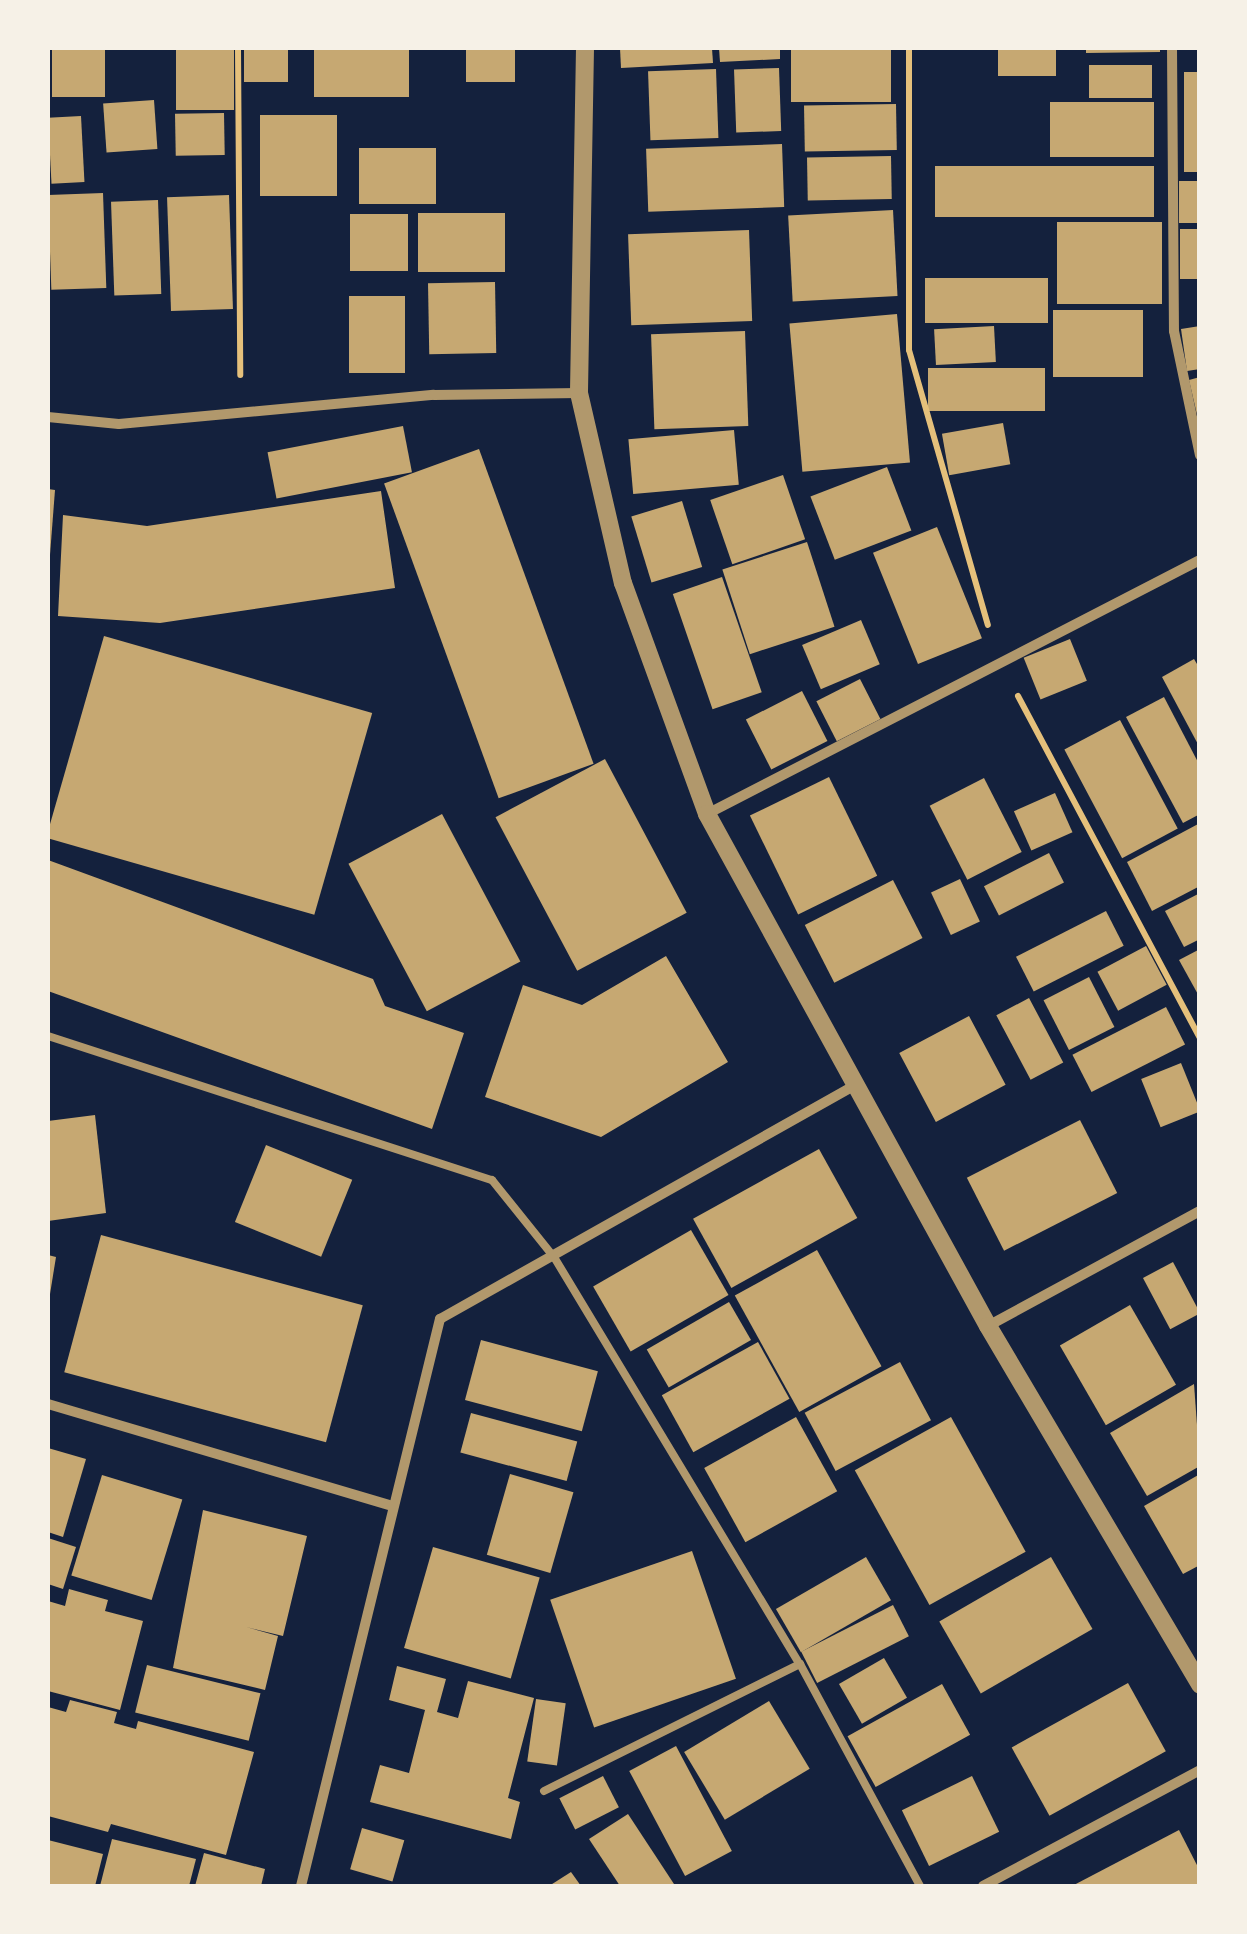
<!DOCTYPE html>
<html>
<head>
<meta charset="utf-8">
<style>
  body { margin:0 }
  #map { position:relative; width:1247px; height:1934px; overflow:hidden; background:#14213d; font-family:"Golos Text",sans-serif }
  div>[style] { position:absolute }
  .building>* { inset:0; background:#c6a872; transform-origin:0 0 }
  .path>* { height:6px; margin:-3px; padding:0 3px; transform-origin:3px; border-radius:3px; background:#e5c07b }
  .service>* { height:8px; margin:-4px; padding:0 4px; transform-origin:4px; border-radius:4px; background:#b1986c }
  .minor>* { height:10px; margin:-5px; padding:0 5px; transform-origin:5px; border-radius:5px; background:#b1986c }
  .tertiary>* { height:18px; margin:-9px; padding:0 9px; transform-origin:9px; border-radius:9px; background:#b1986c }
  span { translate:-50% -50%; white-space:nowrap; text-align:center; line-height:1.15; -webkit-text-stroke:9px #f6f1e7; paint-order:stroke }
  .frame { position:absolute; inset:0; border:50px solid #f6f1e7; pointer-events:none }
</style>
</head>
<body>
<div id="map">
  <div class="building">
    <i style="left:52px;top:48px;width:53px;height:49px"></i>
    <i style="left:176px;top:48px;width:58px;height:62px"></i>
    <i style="left:244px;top:48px;width:44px;height:34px"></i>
    <i style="left:314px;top:48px;width:95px;height:49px"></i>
    <i style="left:466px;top:48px;width:49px;height:34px"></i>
    <i style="clip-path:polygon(620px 48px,712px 48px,713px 63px,621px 68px)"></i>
    <i style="clip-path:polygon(719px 48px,780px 48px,780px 59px,720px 62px)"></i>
    <i style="left:791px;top:48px;width:100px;height:54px"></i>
    <i style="left:998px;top:48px;width:58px;height:28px"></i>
    <i style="clip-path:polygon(1086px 48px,1160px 48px,1160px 52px,1086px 53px)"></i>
    <i style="left:1089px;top:65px;width:63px;height:33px"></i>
    <i style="left:779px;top:68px;width:63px;height:45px;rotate:88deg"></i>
    <i style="left:716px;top:69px;width:69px;height:68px;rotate:88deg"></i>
    <i style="left:1184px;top:72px;width:16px;height:100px"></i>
    <i style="left:154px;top:100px;width:49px;height:51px;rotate:86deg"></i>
    <i style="left:1050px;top:102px;width:104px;height:55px"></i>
    <i style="left:896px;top:104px;width:46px;height:92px;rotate:89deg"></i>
    <i style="left:224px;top:113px;width:42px;height:49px;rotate:89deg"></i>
    <i style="left:260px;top:115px;width:77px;height:81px"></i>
    <i style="left:81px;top:116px;width:66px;height:33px;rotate:87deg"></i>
    <i style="left:782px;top:144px;width:63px;height:136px;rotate:88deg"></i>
    <i style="left:359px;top:148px;width:77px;height:56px"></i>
    <i style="left:891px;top:156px;width:43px;height:84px;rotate:89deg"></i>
    <i style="left:1154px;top:166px;width:51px;height:219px;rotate:90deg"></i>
    <i style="left:1179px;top:181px;width:21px;height:42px"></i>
    <i style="left:103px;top:193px;width:95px;height:55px;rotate:88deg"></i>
    <i style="left:229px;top:195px;width:114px;height:62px;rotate:88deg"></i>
    <i style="left:158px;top:200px;width:94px;height:47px;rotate:88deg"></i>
    <i style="left:893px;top:210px;width:86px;height:105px;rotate:87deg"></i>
    <i style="left:418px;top:213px;width:87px;height:59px"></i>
    <i style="left:408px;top:214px;width:57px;height:58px;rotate:90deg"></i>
    <i style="left:1162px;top:222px;width:82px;height:105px;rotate:90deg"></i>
    <i style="left:1180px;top:229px;width:20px;height:50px"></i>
    <i style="left:749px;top:230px;width:91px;height:121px;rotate:88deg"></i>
    <i style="left:925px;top:278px;width:123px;height:45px"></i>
    <i style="left:495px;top:282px;width:71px;height:67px;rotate:89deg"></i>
    <i style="left:349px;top:296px;width:56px;height:77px"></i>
    <i style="left:1143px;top:310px;width:67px;height:90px;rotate:90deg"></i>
    <i style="left:897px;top:314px;width:149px;height:108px;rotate:85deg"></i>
    <i style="left:994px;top:326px;width:36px;height:60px;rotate:87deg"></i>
    <i style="clip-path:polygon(1200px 326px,1200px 369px,1187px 371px,1181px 329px)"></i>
    <i style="left:745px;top:331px;width:95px;height:94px;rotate:88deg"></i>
    <i style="left:1045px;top:368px;width:43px;height:117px;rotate:90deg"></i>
    <i style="clip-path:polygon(1200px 377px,1200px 419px,1198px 419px,1189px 380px)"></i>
    <i style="left:1003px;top:423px;width:42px;height:62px;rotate:80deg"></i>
    <i style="left:403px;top:426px;width:47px;height:138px;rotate:79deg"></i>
    <i style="left:734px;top:430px;width:55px;height:106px;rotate:85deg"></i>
    <i style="left:479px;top:449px;width:335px;height:101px;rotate:70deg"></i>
    <i style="left:887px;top:467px;width:68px;height:82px;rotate:69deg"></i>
    <i style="left:783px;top:475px;width:68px;height:77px;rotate:71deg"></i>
    <i style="clip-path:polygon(48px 489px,55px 490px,50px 555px,48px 555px)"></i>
    <i style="clip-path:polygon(381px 491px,395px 588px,160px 623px,58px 616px,63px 515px,147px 526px)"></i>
    <i style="left:682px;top:501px;width:69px;height:53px;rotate:73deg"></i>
    <i style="left:937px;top:527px;width:120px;height:69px;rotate:68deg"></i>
    <i style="left:807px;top:542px;width:89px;height:89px;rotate:72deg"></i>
    <i style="left:722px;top:577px;width:122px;height:52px;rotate:71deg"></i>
    <i style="left:861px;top:620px;width:48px;height:64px;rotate:67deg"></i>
    <i style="left:104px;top:636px;width:279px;height:210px;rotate:16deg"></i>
    <i style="left:1070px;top:639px;width:45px;height:50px;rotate:68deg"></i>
    <i style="clip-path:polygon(1194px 659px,1200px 669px,1200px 748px,1162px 677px)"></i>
    <i style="left:860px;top:679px;width:45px;height:49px;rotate:63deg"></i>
    <i style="left:802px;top:691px;width:56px;height:63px;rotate:63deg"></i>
    <i style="clip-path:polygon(1164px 697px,1200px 766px,1200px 814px,1183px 823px,1126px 717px)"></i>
    <i style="left:1120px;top:720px;width:123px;height:63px;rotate:62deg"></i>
    <i style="left:605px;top:759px;width:174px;height:124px;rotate:62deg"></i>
    <i style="left:829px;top:777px;width:110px;height:88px;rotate:64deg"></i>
    <i style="left:984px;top:778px;width:83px;height:61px;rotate:63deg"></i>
    <i style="left:1055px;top:793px;width:43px;height:45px;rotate:66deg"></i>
    <i style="left:442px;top:814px;width:167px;height:106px;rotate:62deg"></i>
    <i style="clip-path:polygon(1200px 823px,1200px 886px,1152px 911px,1127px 862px)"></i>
    <i style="left:1049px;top:853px;width:33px;height:73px;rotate:63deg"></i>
    <i style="clip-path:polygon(48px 860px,373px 979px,385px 1006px,464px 1033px,432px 1129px,48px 991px)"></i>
    <i style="left:960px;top:879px;width:47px;height:32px;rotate:65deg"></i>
    <i style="left:893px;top:880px;width:65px;height:99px;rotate:63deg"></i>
    <i style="clip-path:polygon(1200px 893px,1200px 939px,1184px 947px,1165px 911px)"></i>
    <i style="left:1106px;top:911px;width:39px;height:101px;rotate:63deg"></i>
    <i style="left:1146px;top:946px;width:44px;height:55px;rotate:62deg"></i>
    <i style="clip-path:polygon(1200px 949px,1200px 998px,1179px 960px)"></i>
    <i style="clip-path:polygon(666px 956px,728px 1062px,601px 1137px,485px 1097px,523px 985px,582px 1005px)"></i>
    <i style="left:1089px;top:977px;width:56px;height:51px;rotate:63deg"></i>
    <i style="left:1029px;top:998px;width:73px;height:37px;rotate:62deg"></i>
    <i style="left:1166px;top:1007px;width:42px;height:105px;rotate:63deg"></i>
    <i style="left:969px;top:1016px;width:78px;height:79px;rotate:62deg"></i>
    <i style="left:1181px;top:1063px;width:52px;height:43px;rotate:68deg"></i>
    <i style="clip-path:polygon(95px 1115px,106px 1213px,48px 1221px,48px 1121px)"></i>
    <i style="left:1080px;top:1120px;width:82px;height:127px;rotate:63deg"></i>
    <i style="left:266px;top:1145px;width:93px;height:83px;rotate:22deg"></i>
    <i style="left:819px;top:1149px;width:79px;height:144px;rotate:61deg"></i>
    <i style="left:691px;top:1230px;width:75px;height:113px;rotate:60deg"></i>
    <i style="left:101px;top:1235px;width:271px;height:142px;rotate:15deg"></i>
    <i style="left:817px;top:1250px;width:133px;height:94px;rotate:61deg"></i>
    <i style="clip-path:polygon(48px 1255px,56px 1257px,50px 1294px,48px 1293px)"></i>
    <i style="left:1173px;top:1262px;width:58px;height:34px;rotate:62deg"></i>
    <i style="left:729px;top:1302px;width:44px;height:95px;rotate:60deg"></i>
    <i style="left:1130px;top:1305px;width:92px;height:81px;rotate:60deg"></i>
    <i style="left:481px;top:1340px;width:121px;height:62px;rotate:15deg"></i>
    <i style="left:758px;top:1342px;width:65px;height:110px;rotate:61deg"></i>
    <i style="left:900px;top:1362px;width:66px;height:108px;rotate:62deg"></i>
    <i style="clip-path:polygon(1194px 1384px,1200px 1466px,1147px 1496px,1110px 1433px)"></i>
    <i style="left:471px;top:1413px;width:110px;height:41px;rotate:15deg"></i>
    <i style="left:796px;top:1417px;width:85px;height:105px;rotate:61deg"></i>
    <i style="left:951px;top:1417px;width:154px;height:110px;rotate:61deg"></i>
    <i style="clip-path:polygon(48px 1448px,86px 1459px,63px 1537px,48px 1532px)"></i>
    <i style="left:510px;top:1474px;width:66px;height:84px;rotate:16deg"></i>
    <i style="clip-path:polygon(1200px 1474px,1200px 1565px,1183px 1574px,1144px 1506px)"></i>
    <i style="left:102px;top:1475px;width:84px;height:105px;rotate:17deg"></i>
    <i style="clip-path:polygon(203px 1510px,307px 1536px,283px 1636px,246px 1627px,278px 1636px,265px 1690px,173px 1668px)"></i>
    <i style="clip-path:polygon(48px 1538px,76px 1547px,63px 1589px,48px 1584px)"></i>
    <i style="left:433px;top:1547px;width:111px;height:105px;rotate:16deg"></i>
    <i style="left:692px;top:1551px;width:135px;height:150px;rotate:71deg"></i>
    <i style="left:866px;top:1557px;width:50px;height:104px;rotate:60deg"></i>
    <i style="left:1051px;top:1557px;width:83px;height:129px;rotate:60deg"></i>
    <i style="clip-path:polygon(69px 1589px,108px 1600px,105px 1611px,143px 1621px,120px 1710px,48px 1691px,48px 1601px,65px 1606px)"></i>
    <i style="left:893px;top:1605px;width:35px;height:103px;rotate:63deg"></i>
    <i style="left:884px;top:1658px;width:46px;height:52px;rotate:60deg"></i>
    <i style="left:147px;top:1665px;width:117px;height:49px;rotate:14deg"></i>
    <i style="clip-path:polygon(397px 1666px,446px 1679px,437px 1712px,458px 1718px,468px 1681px,534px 1698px,508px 1798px,520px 1802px,511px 1839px,370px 1802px,380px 1765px,409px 1773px,425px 1710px,389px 1700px)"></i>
    <i style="left:1128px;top:1683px;width:78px;height:133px;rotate:61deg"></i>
    <i style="left:942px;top:1684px;width:58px;height:108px;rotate:61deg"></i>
    <i style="left:536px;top:1699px;width:30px;height:63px;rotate:8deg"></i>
    <i style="clip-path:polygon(70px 1700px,117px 1712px,114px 1723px,136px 1729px,138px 1721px,254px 1752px,226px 1855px,111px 1824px,108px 1832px,48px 1816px,48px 1707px,66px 1712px)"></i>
    <i style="left:769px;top:1701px;width:79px;height:99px;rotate:59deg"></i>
    <i style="left:676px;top:1746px;width:119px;height:53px;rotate:62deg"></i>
    <i style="left:603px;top:1776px;width:35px;height:49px;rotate:63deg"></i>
    <i style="left:972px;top:1776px;width:62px;height:78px;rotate:64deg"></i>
    <i style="clip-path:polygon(628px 1814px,674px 1884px,670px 1886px,620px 1886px,589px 1839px)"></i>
    <i style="left:362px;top:1828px;width:44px;height:43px;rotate:16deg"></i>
    <i style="clip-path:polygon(1179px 1830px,1200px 1871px,1200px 1886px,1072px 1886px)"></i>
    <i style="clip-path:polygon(112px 1839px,196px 1859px,189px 1886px,100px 1886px)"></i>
    <i style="clip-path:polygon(48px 1840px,103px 1854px,95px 1886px,48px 1886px)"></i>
    <i style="clip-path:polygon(204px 1853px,265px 1869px,261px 1886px,195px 1886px)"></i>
    <i style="clip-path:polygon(571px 1872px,581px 1886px,549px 1886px)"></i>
  </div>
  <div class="path">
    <i style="left:238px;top:48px;width:327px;rotate:89.6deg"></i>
    <i style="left:909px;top:48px;width:302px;rotate:90deg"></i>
    <i style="left:909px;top:350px;width:286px;rotate:74deg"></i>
    <i style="left:1018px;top:696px;width:387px;rotate:62deg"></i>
  </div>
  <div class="service">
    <i style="left:48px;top:1036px;width:467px;rotate:18deg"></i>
    <i style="left:492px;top:1180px;width:99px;rotate:51.2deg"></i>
    <i style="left:554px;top:1257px;width:476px;rotate:58.9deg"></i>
    <i style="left:800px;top:1664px;width:252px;rotate:61.6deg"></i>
    <i style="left:544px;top:1791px;width:286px;rotate:-26.4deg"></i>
  </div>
  <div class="minor">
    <i style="left:1172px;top:48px;width:283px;rotate:89.6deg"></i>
    <i style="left:1174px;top:331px;width:127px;rotate:78.2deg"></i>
    <i style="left:48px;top:417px;width:71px;rotate:5.6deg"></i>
    <i style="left:119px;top:424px;width:316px;rotate:-5.3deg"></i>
    <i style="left:434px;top:395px;width:145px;rotate:-0.8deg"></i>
    <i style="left:707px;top:814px;width:555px;rotate:-27.26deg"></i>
    <i style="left:988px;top:1326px;width:241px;rotate:-28.5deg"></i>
    <i style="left:48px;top:1404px;width:357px;rotate:16.5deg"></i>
    <i style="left:301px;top:1886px;width:584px;rotate:-76.23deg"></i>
    <i style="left:440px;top:1319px;width:475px;rotate:-29.4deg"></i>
    <i style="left:983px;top:1886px;width:246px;rotate:-28.1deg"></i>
  </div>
  <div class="tertiary">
    <i style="left:585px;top:48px;width:345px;rotate:91deg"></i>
    <i style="left:579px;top:393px;width:195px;rotate:77deg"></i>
    <i style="left:623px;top:583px;width:246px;rotate:70deg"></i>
    <i style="left:707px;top:814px;width:584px;rotate:61.24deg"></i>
    <i style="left:988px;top:1326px;width:417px;rotate:59.4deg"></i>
  </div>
  <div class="frame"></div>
</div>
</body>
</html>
